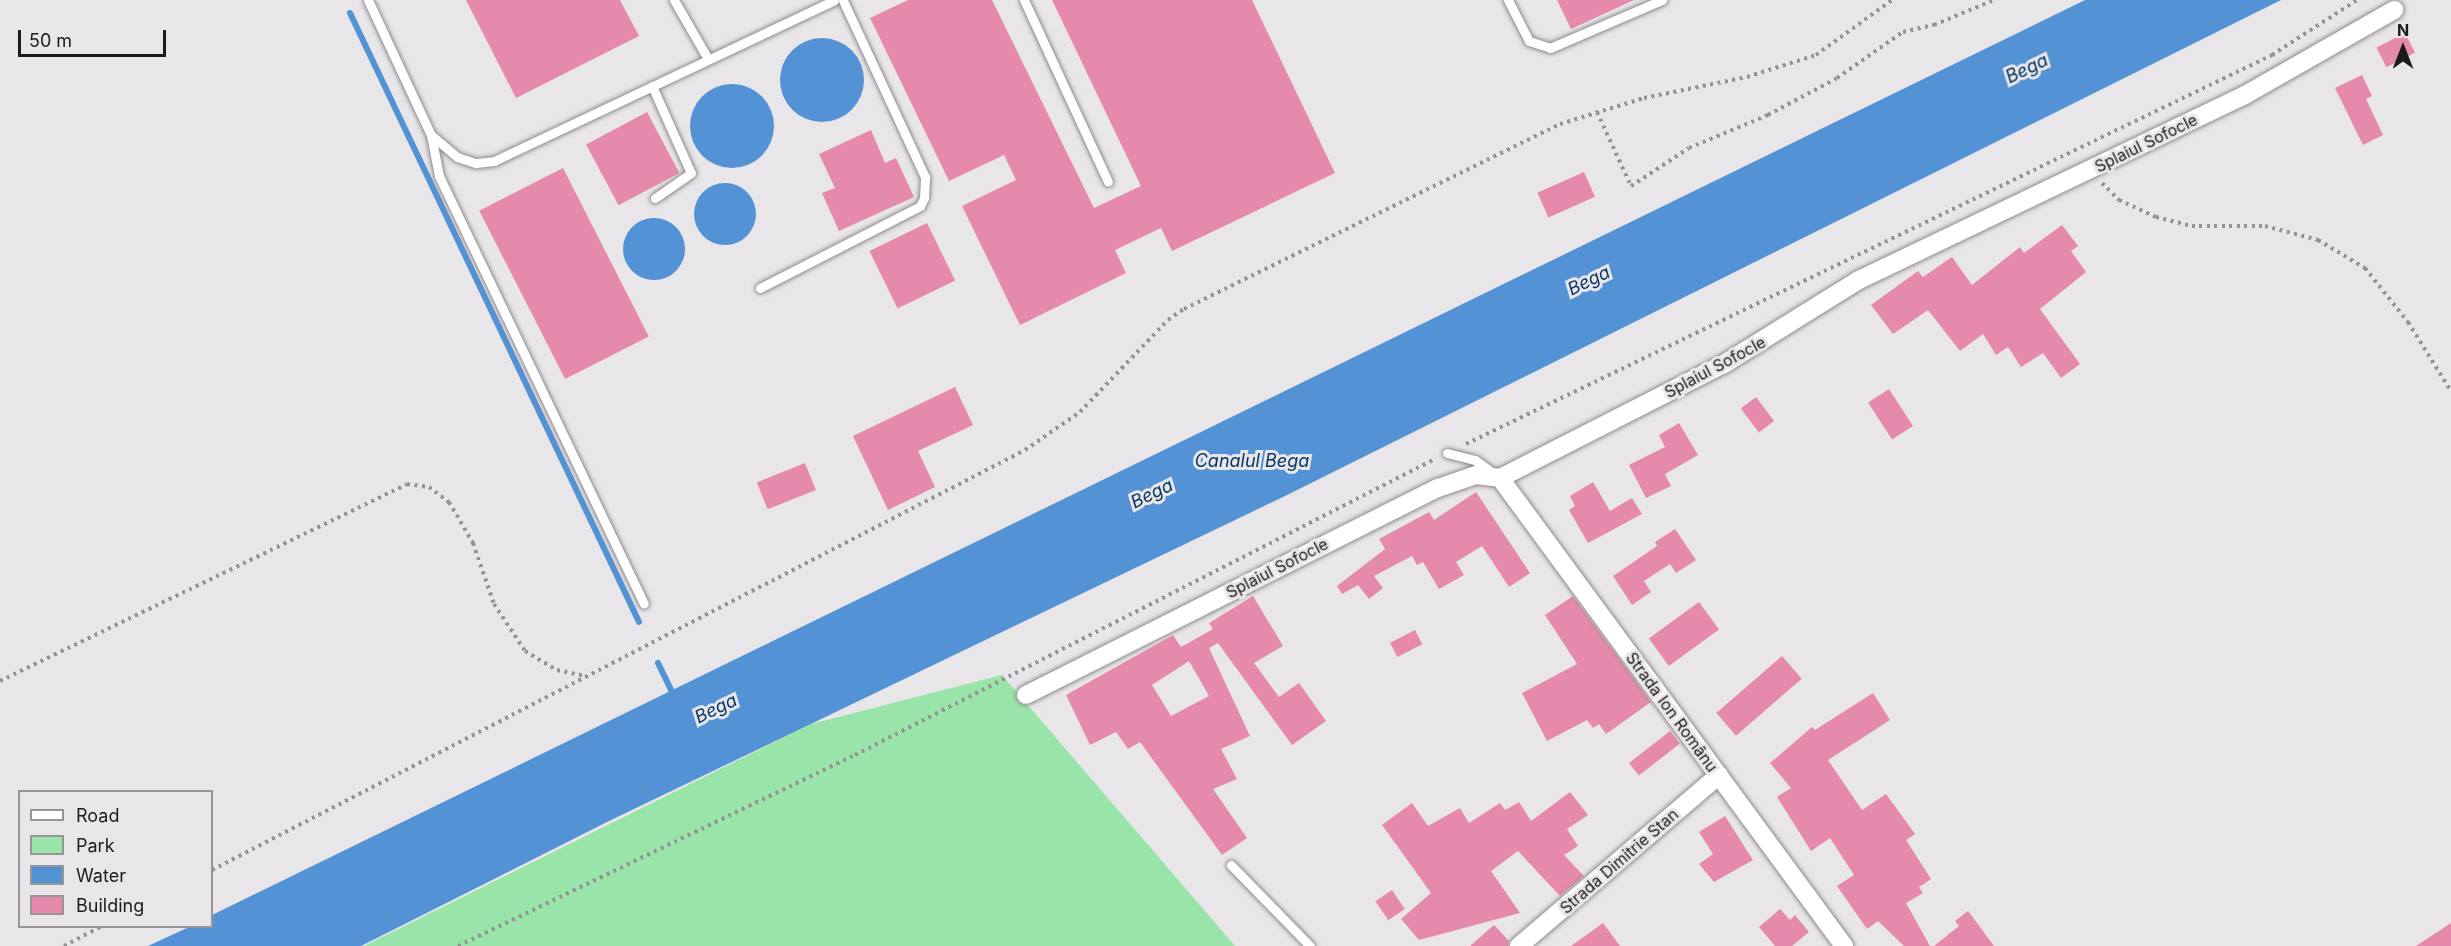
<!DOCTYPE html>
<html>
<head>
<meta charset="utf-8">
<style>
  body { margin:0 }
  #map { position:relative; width:2451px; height:946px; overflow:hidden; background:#e9e6ea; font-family:Inter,sans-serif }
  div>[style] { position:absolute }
  .green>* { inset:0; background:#98e4a9 }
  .water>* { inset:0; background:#5392d4 }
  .round { border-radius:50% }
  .stream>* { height:6px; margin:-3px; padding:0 3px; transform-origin:3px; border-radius:3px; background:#5392d4 }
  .building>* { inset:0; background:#e58aac; transform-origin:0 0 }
  .path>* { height:4px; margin-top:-2px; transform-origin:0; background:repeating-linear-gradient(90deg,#949294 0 3px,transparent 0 7.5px) }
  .roads { filter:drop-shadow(0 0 2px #8e8b8e) drop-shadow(0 0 2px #8e8b8e) }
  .service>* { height:9px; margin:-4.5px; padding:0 4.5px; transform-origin:4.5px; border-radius:4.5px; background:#fff }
  .minor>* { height:18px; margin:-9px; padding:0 9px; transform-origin:9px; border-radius:9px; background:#fff }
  span { translate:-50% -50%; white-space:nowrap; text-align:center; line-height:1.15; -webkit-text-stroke:6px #e9e6ea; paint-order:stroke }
  .street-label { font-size:16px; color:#1c1b1c }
  .water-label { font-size:18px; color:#083863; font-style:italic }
  .legend { position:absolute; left:18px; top:790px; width:195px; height:138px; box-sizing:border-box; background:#e9e6ea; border:2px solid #979598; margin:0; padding:8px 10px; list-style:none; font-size:18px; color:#1c1b1c }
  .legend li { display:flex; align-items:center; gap:12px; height:30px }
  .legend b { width:30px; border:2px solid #979598 }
  .north { position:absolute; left:2373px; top:18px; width:60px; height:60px; -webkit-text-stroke:4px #e9e6ea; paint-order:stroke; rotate:0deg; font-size:16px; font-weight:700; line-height:24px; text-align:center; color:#1c1b1c }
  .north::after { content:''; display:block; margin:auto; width:21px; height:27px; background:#1c1b1c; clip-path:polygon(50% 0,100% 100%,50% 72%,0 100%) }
  .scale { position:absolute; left:18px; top:30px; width:148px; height:27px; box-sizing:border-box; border:3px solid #1c1b1c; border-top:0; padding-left:8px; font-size:18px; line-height:21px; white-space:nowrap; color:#1c1b1c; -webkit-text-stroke:4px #e9e6ea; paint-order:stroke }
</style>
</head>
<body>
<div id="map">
  <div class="green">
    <i style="clip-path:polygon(1002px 675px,1235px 946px,364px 946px,811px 724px)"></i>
  </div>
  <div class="water">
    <i style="clip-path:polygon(2085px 0,2281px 0,1285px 496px,609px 821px,361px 946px,148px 946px,189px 927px,212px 926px,212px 915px)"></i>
    <i class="round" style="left:780px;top:38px;width:84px;height:84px"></i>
    <i class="round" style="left:690px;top:84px;width:84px;height:84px"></i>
    <i class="round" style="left:694px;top:183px;width:62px;height:62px"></i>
    <i class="round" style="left:623px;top:218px;width:62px;height:62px"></i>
  </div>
  <div class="stream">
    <i style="left:350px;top:13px;width:674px;rotate:64.61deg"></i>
    <i style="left:658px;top:663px;width:41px;rotate:64.1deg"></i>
  </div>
  <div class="building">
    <i style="clip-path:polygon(466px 0,620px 0,639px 36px,516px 98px)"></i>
    <i style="clip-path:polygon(908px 0,992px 0,1094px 208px,1141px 186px,1052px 0,1252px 0,1335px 173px,1172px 251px,1161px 228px,1115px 250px,1126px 273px,1020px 325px,962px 206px,1016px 180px,1004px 155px,949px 181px,870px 18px)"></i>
    <i style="clip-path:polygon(1557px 0,1634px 0,1571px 29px)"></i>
    <i style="left:2405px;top:33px;width:22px;height:32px;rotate:63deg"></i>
    <i style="clip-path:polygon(2362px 75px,2372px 96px,2366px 99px,2383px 135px,2363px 145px,2335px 88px)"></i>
    <i style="left:647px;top:112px;width:69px;height:69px;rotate:62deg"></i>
    <i style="clip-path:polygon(871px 130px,885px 163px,896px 158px,914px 197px,839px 231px,822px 193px,835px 188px,819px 154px)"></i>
    <i style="left:563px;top:168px;width:189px;height:94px;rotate:63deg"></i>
    <i style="left:1584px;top:172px;width:27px;height:51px;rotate:66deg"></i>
    <i style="left:927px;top:223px;width:64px;height:64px;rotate:64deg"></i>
    <i style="clip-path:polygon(2062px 225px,2078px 246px,2071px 251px,2086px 272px,2040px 309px,2080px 364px,2061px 378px,2043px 353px,2021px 367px,2008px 347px,1996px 355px,1983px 334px,1960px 351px,1928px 310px,1893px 334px,1871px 305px,1918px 271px,1923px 277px,1952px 257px,1972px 285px,2020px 247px,2024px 253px)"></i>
    <i style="clip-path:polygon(955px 387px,973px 425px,918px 451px,935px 487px,888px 510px,853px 436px)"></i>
    <i style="left:1889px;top:389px;width:44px;height:25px;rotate:57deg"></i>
    <i style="left:1756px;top:397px;width:30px;height:19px;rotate:53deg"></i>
    <i style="clip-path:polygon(1679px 423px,1698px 455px,1665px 474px,1671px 486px,1646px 498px,1629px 465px,1665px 447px,1659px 435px)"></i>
    <i style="left:805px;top:463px;width:29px;height:52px;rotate:68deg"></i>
    <i style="clip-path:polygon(1593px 482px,1610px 511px,1632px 498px,1642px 514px,1588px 543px,1569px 510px,1575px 506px,1570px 496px)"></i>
    <i style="clip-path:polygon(1476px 492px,1530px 573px,1509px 587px,1482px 546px,1456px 562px,1464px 575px,1439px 589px,1423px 562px,1417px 565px,1412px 556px,1374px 576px,1383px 588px,1369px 599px,1358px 585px,1342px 594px,1337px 586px,1385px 549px,1379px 539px,1429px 512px,1434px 520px)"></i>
    <i style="clip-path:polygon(1675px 529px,1696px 560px,1676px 573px,1670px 564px,1644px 581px,1651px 592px,1632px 605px,1613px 576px,1657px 546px,1655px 542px)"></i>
    <i style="clip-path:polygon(evenodd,1253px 596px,1283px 646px,1254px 663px,1279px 697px,1299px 683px,1326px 721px,1292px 745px,1218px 643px,1209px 648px,1250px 736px,1221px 749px,1237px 779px,1213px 789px,1247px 838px,1222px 855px,1140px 742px,1128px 749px,1116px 732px,1090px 745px,1066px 695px,1173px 635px,1181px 647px,1213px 629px,1209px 623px,1253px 596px,1189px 661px,1209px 696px,1171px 716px,1152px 685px,1189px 661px)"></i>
    <i style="clip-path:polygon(1573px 596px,1651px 702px,1606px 734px,1599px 724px,1593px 728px,1587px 720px,1547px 741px,1522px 693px,1577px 664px,1545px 615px)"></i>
    <i style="left:1699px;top:602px;width:34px;height:62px;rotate:54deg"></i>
    <i style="left:1415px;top:630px;width:16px;height:28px;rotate:63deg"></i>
    <i style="left:1782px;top:656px;width:30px;height:87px;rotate:49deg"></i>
    <i style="clip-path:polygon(1873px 693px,1890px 720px,1828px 760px,1862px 810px,1886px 794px,1915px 834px,1906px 840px,1931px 879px,1919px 887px,1923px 893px,1906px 903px,1930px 946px,1904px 946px,1878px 921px,1867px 929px,1837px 886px,1854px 875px,1830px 838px,1811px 851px,1777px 797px,1791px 788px,1770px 763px,1812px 727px,1815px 730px)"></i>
    <i style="left:1670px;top:731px;width:16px;height:52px;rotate:52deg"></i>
    <i style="clip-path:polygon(1570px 792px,1588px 815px,1567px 829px,1578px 846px,1564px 855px,1584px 876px,1560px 896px,1518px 851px,1491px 871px,1520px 913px,1419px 940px,1401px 919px,1431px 893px,1382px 825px,1412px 803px,1428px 826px,1460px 808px,1469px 823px,1500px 803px,1505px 810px,1519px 802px,1531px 821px)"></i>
    <i style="clip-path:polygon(1725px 816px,1753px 860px,1714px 882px,1699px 864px,1713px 854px,1699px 832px)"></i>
    <i style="left:1392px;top:890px;width:23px;height:20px;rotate:56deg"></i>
    <i style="clip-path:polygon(1780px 909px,1790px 920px,1795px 915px,1809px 932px,1792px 946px,1775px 946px,1759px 927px)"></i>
    <i style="clip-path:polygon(1968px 911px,1994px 946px,1934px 946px,1959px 926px,1955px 921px)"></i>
    <i style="clip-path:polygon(1603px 923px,1620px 946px,1571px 946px)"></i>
    <i style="clip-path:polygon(2451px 923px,2451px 946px,2416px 946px)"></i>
    <i style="clip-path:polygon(1494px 925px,1509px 941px,1508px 946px,1470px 946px)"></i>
  </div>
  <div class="path">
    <i style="left:1597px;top:112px;width:81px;rotate:65.3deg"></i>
    <i style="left:1631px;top:186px;width:69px;rotate:-33.2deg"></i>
    <i style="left:1689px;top:148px;width:86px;rotate:-22.7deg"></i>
    <i style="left:1768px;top:115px;width:78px;rotate:-28.2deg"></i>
    <i style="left:1837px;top:78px;width:80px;rotate:-34.9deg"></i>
    <i style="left:1903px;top:32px;width:32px;rotate:-13deg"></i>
    <i style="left:1934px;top:25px;width:65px;rotate:-22.6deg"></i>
    <i style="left:2102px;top:183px;width:24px;rotate:45deg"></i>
    <i style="left:2119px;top:200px;width:41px;rotate:24.7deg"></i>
    <i style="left:2156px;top:217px;width:37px;rotate:14deg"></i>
    <i style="left:2192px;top:226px;width:73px"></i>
    <i style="left:2265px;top:226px;width:55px;rotate:14.8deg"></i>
    <i style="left:2318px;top:240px;width:55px;rotate:30.8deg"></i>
    <i style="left:2365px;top:268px;width:69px;rotate:51.5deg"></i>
    <i style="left:2408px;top:322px;width:81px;rotate:58.1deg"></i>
    <i style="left:1466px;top:444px;width:895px;rotate:-25.76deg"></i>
    <i style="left:2272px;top:55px;width:101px;rotate:-32.9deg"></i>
    <i style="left:0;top:681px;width:452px;rotate:-25.8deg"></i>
    <i style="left:407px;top:484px;width:22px;rotate:8deg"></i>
    <i style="left:429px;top:487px;width:25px;rotate:37deg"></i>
    <i style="left:449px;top:502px;width:48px;rotate:59.7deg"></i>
    <i style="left:473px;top:543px;width:65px;rotate:71deg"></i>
    <i style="left:494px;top:604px;width:56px;rotate:56.6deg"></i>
    <i style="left:525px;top:651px;width:37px;rotate:31deg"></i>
    <i style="left:557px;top:670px;width:30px;rotate:12deg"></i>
    <i style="left:212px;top:870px;width:915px;rotate:-27.32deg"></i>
    <i style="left:1025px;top:450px;width:67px;rotate:-34.6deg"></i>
    <i style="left:1080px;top:412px;width:127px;rotate:-46.3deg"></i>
    <i style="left:1168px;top:320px;width:19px;rotate:-35deg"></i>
    <i style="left:1184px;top:309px;width:419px;rotate:-26.2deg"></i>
    <i style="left:1560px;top:124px;width:88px;rotate:-17.2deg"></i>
    <i style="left:1644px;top:98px;width:105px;rotate:-11.5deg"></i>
    <i style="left:1747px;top:77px;width:72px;rotate:-17.7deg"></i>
    <i style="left:1816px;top:55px;width:94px;rotate:-35.9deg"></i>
    <i style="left:64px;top:946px;width:43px;rotate:-27.8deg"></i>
    <i style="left:458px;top:946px;width:441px;rotate:-25.7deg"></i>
    <i style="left:855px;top:755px;width:651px;rotate:-27.04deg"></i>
  </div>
  <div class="roads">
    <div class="service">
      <i style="left:368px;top:0;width:149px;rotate:65deg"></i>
      <i style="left:431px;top:135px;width:42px;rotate:79deg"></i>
      <i style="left:439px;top:176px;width:474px;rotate:64.4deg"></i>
      <i style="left:674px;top:0;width:68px;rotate:60deg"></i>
      <i style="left:1024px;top:0;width:200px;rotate:65.2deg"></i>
      <i style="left:1508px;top:0;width:46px;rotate:62.9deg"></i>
      <i style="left:1529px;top:41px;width:22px;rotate:18deg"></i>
      <i style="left:1550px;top:48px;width:122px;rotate:-23.2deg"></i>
      <i style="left:652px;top:86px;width:95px;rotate:65.9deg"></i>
      <i style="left:691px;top:173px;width:44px;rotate:145.2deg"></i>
      <i style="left:431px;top:135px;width:34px;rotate:40deg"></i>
      <i style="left:457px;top:157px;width:20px;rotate:18deg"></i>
      <i style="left:476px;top:163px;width:18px;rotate:-6deg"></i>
      <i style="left:494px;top:161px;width:376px;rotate:-25.3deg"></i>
      <i style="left:760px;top:288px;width:180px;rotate:-27.1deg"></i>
      <i style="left:920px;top:206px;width:9px;rotate:-63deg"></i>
      <i style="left:924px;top:198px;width:21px;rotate:-87deg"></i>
      <i style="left:925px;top:177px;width:195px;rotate:-114.9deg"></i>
      <i style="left:1447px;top:453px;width:29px;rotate:14deg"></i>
      <i style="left:1475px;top:460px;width:22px;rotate:36deg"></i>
      <i style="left:1231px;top:865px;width:113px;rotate:45.7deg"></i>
    </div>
    <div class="minor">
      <i style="left:1500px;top:478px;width:581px;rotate:53.68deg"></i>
      <i style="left:1026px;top:695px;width:461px;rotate:-26.7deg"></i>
      <i style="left:1438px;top:488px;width:40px;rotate:-18.9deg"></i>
      <i style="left:1476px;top:475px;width:24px;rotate:7deg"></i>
      <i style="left:1500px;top:478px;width:251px;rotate:-27deg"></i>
      <i style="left:1724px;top:364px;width:159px;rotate:-31.9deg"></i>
      <i style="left:1859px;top:280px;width:428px;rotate:-25.6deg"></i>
      <i style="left:2245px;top:95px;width:172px;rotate:-29.7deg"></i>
      <i style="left:1519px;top:946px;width:263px;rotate:-40.5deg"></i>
    </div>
  </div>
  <div class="street-label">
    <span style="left:2146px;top:143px;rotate:-26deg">Splaiul Sofocle</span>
    <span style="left:1715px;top:367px;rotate:-28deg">Splaiul Sofocle</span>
    <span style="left:1277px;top:568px;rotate:-27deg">Splaiul Sofocle</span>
    <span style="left:1672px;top:712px;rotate:54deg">Strada Ion Românu</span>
    <span style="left:1619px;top:861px;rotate:-41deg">Strada Dimitrie Stan</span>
  </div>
  <div class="water-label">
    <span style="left:2027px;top:69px;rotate:-26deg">Bega</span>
    <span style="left:1589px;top:281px;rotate:-26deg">Bega</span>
    <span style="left:1252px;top:461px">Canalul Bega</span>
    <span style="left:1152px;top:494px;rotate:-26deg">Bega</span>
    <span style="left:716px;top:709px;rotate:-26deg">Bega</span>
  </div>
  <ul class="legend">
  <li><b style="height:8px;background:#fff"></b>Road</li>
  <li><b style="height:16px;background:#98e4a9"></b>Park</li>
  <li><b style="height:16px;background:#5392d4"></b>Water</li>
  <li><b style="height:16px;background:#e58aac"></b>Building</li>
  </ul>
  <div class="north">N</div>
  <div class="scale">50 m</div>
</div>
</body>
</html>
